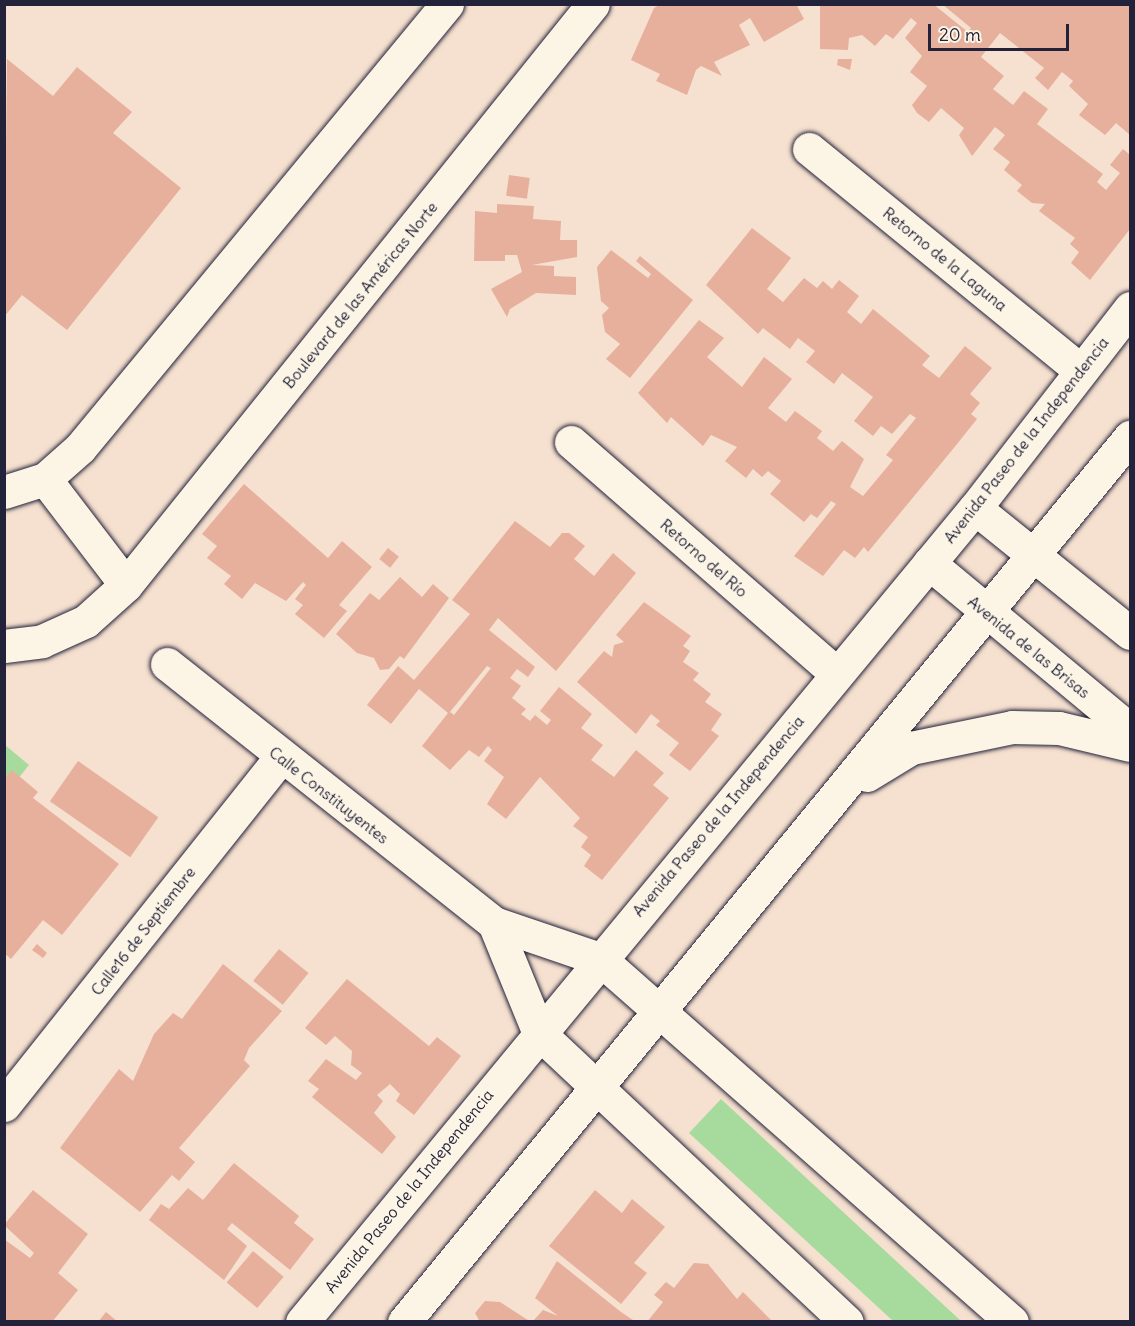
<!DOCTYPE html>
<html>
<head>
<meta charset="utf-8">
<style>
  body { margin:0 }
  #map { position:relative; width:1135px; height:1326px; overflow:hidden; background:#f6e0cf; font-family:Delius,sans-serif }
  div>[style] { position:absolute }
  .green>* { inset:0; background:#a7db9e }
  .building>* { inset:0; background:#e7b09d; transform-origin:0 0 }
  .roads { filter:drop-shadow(0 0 2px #22223b) drop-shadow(0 0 2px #22223b) }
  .street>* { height:33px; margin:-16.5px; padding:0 16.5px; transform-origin:16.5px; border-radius:16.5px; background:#fcf5e5 }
  .secondary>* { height:33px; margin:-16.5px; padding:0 16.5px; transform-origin:16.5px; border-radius:16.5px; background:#fcf5e5 }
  span { translate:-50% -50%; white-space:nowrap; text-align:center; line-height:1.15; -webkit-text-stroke:6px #fcf5e5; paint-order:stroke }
  .street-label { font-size:16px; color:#22223b }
  .frame { position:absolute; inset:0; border:6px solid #22223b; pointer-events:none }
  .scale { position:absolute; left:928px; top:24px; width:141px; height:27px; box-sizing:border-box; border:3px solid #22223b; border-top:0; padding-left:8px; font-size:18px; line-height:21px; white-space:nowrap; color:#22223b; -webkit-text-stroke:4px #fcf5e5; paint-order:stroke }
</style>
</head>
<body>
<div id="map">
  <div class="green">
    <i style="clip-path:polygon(5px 745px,29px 765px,5px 795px)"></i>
    <i style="clip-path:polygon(721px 1099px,961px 1321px,893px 1321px,689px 1133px)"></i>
  </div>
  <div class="building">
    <i style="clip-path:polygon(661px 4px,796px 4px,804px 19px,764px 42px,750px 18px,739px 25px,750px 45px,714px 62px,722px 76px,701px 66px,696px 70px,687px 95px,656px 81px,660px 74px,631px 60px,654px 8px)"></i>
    <i style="clip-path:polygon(820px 4px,933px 4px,968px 32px,971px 28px,942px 4px,1130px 4px,1130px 135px,1116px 123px,1105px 135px,1079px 115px,1088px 104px,1069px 86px,1073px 81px,1062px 72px,1048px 90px,1035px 78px,1044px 68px,1000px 33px,981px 57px,1004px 76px,993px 89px,1013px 105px,1024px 91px,1048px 109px,1037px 124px,1103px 174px,1097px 182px,1106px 190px,1120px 173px,1110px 165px,1123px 149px,1130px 155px,1130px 229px,1090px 280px,1071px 263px,1079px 252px,1070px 244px,1075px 238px,1039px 211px,1045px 204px,1032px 203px,1017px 191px,1022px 185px,1004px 170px,1010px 162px,993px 149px,1005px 135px,995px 127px,972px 156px,959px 135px,964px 128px,941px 108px,929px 122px,917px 113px,912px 105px,927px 86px,910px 72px,922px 56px,905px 38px,917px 23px,911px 18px,893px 39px,886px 34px,875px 46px,862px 35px,849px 38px,848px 50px,820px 49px)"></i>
    <i style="clip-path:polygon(7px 59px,53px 96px,77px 67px,132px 112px,113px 133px,181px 188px,67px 330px,22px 295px,4px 317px)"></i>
    <i style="clip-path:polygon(838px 59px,852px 59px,850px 70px,837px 65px)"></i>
    <i style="left:509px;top:175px;width:21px;height:21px;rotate:8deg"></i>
    <i style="clip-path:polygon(497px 204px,534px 206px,533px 219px,561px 221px,560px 240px,577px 240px,577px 257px,532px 265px,554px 266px,554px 276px,576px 277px,576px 295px,536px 293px,510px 309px,507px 317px,491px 289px,522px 272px,517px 255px,505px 255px,505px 261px,474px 261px,475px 211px,497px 213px)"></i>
    <i style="clip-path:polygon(752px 228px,791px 258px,767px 289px,783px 302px,804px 278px,817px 288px,823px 281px,832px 289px,839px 280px,859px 296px,847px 312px,861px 324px,873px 309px,930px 356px,922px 365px,939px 378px,965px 346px,992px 368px,970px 394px,980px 403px,971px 414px,977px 419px,953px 449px,868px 552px,864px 547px,855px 558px,844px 550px,823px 576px,794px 556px,836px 504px,831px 501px,817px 518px,811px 514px,804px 522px,770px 494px,781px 481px,768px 471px,762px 477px,753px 469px,746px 478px,725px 461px,737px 447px,711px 435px,703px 446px,671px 417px,667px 423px,638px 393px,699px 320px,724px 338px,707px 357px,742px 387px,764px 357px,792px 379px,768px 408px,786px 422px,795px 411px,822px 431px,817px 438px,833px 451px,842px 441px,864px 459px,850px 487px,863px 496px,893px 460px,886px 455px,916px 418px,910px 414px,892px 434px,881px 426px,873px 436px,854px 421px,873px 397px,842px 373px,834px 384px,806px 362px,815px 351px,798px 338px,790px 349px,763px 328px,758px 334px,706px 285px)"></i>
    <i style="clip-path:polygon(611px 250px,648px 278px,651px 274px,636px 261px,640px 256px,693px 300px,630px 378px,606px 359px,620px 344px,605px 332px,602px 315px,609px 308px,601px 301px,597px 267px)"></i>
    <i style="clip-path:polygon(244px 484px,328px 558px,342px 541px,372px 567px,339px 605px,347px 611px,324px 638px,295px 614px,303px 605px,295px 599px,306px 585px,303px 582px,286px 601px,255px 583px,242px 599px,224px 584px,231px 576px,207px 558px,217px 546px,202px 534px)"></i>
    <i style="clip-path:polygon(evenodd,515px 521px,550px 547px,562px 533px,569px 533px,585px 546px,574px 559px,594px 576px,613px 553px,636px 573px,556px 671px,498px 618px,489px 630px,535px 667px,528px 677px,517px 669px,510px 678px,521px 686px,512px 698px,526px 709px,521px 714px,530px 721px,535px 715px,547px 725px,551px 720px,540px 711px,559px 687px,592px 714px,581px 728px,603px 745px,591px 760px,614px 777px,636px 750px,664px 773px,653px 785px,669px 798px,602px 880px,584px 866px,591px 855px,581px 847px,588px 837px,573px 826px,580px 818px,540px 777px,506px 819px,487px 804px,504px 777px,484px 761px,492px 750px,488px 746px,479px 757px,469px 750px,450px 770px,422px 746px,448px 713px,419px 689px,391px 724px,367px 705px,398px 666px,414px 680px,470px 614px,452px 600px,515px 521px,487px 666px,491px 668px,454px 715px,450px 712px,487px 666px)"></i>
    <i style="left:388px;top:548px;width:14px;height:14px;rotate:39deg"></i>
    <i style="clip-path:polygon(400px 577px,422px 597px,433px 584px,449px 598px,404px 659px,400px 656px,389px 669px,380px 670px,374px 658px,357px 653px,336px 634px,370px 593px,379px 600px)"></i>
    <i style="clip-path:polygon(644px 602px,691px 636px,683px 646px,690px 651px,683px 662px,699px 673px,693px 680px,711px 694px,705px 702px,722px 714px,711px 730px,719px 736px,690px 771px,669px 755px,679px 743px,656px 725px,660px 721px,651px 714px,636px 734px,577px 682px,604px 651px,612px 657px,614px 645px,624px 642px,616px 635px)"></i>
    <i style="left:78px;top:761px;width:98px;height:49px;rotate:35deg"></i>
    <i style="clip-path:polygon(12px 770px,38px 792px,33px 798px,119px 864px,62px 935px,43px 920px,11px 959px,4px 953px,4px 779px)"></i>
    <i style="clip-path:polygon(37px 944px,47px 953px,43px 958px,32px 950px)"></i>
    <i style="left:279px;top:949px;width:38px;height:41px;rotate:39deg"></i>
    <i style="clip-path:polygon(223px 964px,282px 1011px,249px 1048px,244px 1060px,250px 1066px,179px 1148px,195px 1162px,179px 1181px,172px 1175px,140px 1212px,60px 1148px,119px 1069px,133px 1081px,154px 1034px,173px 1013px,182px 1019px)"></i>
    <i style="clip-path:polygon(347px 979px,429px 1046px,437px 1037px,461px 1056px,414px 1115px,396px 1101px,400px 1094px,390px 1084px,377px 1095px,383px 1101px,374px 1113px,396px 1137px,382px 1154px,312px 1097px,319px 1089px,308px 1081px,326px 1059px,356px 1080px,362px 1073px,351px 1065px,352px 1051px,335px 1036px,326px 1045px,305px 1028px)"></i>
    <i style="clip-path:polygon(234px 1163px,299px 1216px,294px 1223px,314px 1239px,290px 1270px,232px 1223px,227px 1229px,247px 1246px,224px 1280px,149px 1220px,161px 1204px,169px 1209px,188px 1188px,203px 1200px)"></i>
    <i style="clip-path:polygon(33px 1190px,88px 1234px,58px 1273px,78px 1290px,52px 1322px,4px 1322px,4px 1239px,30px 1258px,34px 1253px,4px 1225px)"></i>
    <i style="clip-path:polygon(595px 1190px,622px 1213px,632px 1199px,665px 1227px,634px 1263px,647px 1273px,621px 1304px,549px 1246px)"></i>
    <i style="left:253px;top:1251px;width:40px;height:41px;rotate:40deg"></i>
    <i style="clip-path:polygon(557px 1261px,621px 1312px,636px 1322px,532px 1322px,543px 1310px,558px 1316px,535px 1298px)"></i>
    <i style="clip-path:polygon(694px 1263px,708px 1264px,737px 1299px,743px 1292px,773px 1322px,647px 1322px,663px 1302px,654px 1295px,666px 1282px,674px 1288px)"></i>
    <i style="clip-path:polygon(485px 1301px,500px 1302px,531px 1322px,480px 1322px,475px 1313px)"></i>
    <i style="clip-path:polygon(106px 1312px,118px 1322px,98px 1322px)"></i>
  </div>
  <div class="roads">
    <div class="street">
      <i style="left:809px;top:149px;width:350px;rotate:39.2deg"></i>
      <i style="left:571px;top:442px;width:352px;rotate:41.1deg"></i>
      <i style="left:167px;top:664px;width:417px;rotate:38.4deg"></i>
      <i style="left:494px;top:923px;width:112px;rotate:18.8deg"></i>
      <i style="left:494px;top:923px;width:119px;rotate:67.8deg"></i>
      <i style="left:4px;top:1105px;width:445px;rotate:-51.5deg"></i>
    </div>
    <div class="secondary">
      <i style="left:45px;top:479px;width:133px;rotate:52.6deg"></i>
      <i style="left:4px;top:492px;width:43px;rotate:-17.6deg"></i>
      <i style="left:45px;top:479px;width:47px;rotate:-41.5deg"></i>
      <i style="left:80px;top:448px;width:576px;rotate:-50.42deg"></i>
      <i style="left:975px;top:508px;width:199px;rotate:38.9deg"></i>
      <i style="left:929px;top:563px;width:261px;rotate:39.7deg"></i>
      <i style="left:4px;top:646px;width:38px;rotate:-7deg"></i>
      <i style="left:42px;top:641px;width:48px;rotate:-24.4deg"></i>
      <i style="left:86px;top:621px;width:54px;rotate:-42deg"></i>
      <i style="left:126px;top:585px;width:745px;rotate:-51.21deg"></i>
      <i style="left:867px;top:775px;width:52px;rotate:-31.5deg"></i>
      <i style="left:911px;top:748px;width:103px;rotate:-11.7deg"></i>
      <i style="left:1012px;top:727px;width:47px;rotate:1.2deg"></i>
      <i style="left:1059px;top:728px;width:73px;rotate:13.5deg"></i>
      <i style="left:600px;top:959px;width:549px;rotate:41.38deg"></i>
      <i style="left:539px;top:1033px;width:422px;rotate:43.2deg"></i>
      <i style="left:302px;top:1322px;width:1056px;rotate:-50.42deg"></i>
      <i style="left:975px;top:508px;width:253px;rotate:-52.2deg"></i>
      <i style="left:404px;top:1322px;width:1145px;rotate:-50.64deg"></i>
    </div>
  </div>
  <div class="street-label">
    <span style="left:945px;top:259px;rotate:39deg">Retorno de la Laguna</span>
    <span style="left:360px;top:295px;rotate:-51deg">Boulevard de las Américas Norte</span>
    <span style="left:1026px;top:440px;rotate:-52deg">Avenida Paseo de la Independencia</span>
    <span style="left:704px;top:558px;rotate:41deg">Retorno del Río</span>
    <span style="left:1029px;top:647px;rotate:39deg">Avenida de las Brisas</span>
    <span style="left:329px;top:795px;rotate:38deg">Calle Constituyentes</span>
    <span style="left:718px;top:816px;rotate:-50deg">Avenida Paseo de la Independencia</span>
    <span style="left:143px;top:931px;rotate:-52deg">Calle16 de Septiembre</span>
    <span style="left:409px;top:1191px;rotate:-51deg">Avenida Paseo de la Independencia</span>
  </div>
  <div class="frame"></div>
  <div class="scale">20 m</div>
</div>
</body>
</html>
